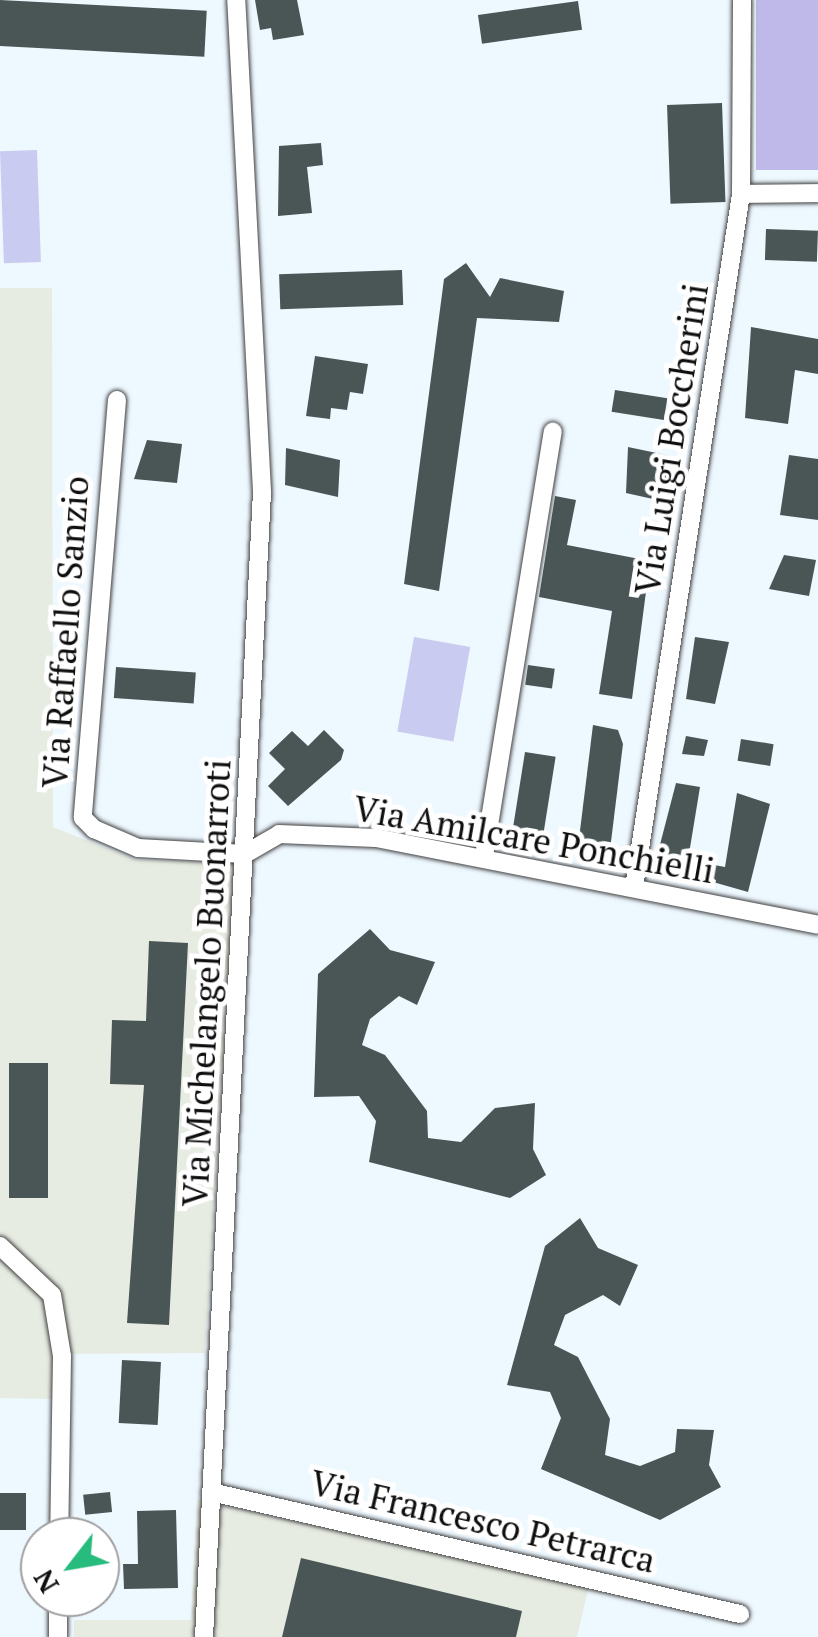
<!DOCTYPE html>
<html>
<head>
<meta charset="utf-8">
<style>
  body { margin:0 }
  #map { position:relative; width:818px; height:1637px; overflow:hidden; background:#eef8ff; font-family:"PT Serif",serif }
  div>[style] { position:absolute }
  .industrial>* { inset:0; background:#e7ece2 }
  .green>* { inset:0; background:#beb9e8; transform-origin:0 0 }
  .pitch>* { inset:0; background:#cacbf0; transform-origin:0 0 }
  .building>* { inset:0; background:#4a5656; transform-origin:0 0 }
  .roads { filter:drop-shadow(0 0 2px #414141) drop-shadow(0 0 2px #414141) }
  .street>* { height:18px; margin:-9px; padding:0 9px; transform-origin:9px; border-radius:9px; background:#fff }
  span { translate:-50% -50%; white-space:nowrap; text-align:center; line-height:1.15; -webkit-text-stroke:10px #fff; paint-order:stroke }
  .street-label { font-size:35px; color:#0e0e0e }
  .north { position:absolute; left:20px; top:1517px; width:100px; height:100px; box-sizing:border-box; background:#fff; border:2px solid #9f9f9f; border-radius:50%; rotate:239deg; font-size:28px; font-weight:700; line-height:40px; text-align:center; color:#0e0e0e }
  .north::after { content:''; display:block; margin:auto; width:35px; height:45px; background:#28bb7e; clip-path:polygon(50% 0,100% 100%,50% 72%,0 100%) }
</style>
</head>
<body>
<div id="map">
  <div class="industrial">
    <i style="clip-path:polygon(0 288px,52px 288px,53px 827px,136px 860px,236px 863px,205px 1353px,57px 1354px,55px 1399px,0 1398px)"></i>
    <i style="clip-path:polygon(197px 1500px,589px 1586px,577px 1637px,74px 1637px,74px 1620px,191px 1620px)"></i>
  </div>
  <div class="green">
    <i style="left:756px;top:0;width:62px;height:170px"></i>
  </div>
  <div class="pitch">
    <i style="left:37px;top:150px;width:112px;height:37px;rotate:88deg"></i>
    <i style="left:414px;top:637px;width:57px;height:96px;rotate:10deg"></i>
  </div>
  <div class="building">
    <i style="left:0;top:0;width:207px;height:46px;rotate:3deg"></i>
    <i style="clip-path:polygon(255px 0,297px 0,304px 35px,273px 40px,271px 28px,260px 30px)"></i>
    <i style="left:578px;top:1px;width:29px;height:101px;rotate:82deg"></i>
    <i style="left:722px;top:103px;width:99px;height:55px;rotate:88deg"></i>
    <i style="clip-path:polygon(321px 143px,323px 165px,307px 167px,312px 213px,278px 216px,279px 146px)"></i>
    <i style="left:766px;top:229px;width:52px;height:31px;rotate:2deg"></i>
    <i style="clip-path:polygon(466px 263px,490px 297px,500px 278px,564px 291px,559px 322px,477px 318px,439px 591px,404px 584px,444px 279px)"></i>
    <i style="left:402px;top:270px;width:35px;height:123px;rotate:88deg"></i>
    <i style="clip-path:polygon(751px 327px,818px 339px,818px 374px,795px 370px,788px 424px,745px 418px)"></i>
    <i style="clip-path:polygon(315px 356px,368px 364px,363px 394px,350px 392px,347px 410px,331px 408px,330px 419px,306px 416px)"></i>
    <i style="left:615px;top:390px;width:53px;height:22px;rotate:9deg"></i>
    <i style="clip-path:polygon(147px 440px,182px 444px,177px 483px,134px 479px)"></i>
    <i style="clip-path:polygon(628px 447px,671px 456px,662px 501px,626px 493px)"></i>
    <i style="clip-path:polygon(286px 448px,340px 460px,338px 497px,285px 485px)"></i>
    <i style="clip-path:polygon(789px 455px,818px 459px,818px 520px,780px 515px)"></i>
    <i style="clip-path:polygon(555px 496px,576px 500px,567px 545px,650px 561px,632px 699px,599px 694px,612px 611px,539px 597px)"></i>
    <i style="clip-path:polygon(784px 555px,816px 560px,809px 596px,769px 589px)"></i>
    <i style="clip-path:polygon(695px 637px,729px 642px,715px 704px,686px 699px)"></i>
    <i style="left:528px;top:665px;width:27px;height:20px;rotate:8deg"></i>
    <i style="left:116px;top:667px;width:80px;height:31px;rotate:4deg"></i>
    <i style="clip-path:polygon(593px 725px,618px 730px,623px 744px,609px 858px,577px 855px)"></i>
    <i style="clip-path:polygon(324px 730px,344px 750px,341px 760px,288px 806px,268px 786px,285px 769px,269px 753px,292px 731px,308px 746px)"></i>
    <i style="clip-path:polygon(686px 736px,708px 740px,704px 756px,682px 754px)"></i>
    <i style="left:741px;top:739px;width:33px;height:22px;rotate:9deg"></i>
    <i style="left:525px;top:752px;width:31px;height:86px;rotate:9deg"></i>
    <i style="clip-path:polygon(676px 783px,700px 787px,687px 866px,656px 860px)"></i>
    <i style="clip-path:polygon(737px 793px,770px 804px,748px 892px,706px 880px,709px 864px,725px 867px)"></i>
    <i style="clip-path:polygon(370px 929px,390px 950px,435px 962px,417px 1005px,399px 996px,370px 1019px,362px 1045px,385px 1055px,427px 1111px,428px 1138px,461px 1142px,495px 1108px,535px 1103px,533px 1149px,546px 1175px,510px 1198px,369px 1162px,376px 1121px,359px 1096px,314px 1097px,318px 974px)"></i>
    <i style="clip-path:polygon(149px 941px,188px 943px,169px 1325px,127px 1323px,144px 1085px,110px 1084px,112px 1020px,146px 1021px)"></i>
    <i style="left:9px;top:1063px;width:39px;height:135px"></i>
    <i style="clip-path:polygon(580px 1218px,598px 1248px,638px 1265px,620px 1306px,603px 1295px,565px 1315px,554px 1345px,578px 1357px,610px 1419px,605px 1455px,640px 1466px,675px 1452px,677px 1429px,714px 1430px,709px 1465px,721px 1487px,660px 1520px,541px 1469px,561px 1418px,550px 1392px,507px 1385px,545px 1246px)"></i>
    <i style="left:122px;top:1360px;width:39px;height:63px;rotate:3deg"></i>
    <i style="left:110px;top:1492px;width:20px;height:27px;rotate:84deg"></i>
    <i style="left:0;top:1493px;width:26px;height:37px"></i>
    <i style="clip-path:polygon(176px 1510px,178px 1588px,124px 1589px,123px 1564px,138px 1564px,137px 1511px)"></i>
    <i style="clip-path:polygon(301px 1558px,522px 1611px,516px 1637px,282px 1637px)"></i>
  </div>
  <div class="roads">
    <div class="street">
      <i style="left:741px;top:194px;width:77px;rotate:-0.7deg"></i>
      <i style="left:117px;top:400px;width:419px;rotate:94.7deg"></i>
      <i style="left:83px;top:818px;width:16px;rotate:45deg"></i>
      <i style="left:94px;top:829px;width:48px;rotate:23.4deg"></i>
      <i style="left:138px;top:848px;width:107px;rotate:3.2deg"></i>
      <i style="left:245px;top:854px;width:39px;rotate:-30deg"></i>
      <i style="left:279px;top:834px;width:97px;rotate:2.4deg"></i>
      <i style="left:376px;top:838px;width:450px;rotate:11.1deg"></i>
      <i style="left:484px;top:856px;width:430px;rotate:-80.8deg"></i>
      <i style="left:634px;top:887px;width:701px;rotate:-81.22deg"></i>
      <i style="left:741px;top:194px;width:194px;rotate:-89.7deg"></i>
      <i style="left:0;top:1246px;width:71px;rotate:43.3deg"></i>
      <i style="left:52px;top:1295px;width:62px;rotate:80.7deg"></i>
      <i style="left:62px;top:1356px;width:181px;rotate:90.9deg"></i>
      <i style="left:211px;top:1492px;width:543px;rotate:12.99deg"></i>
      <i style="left:58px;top:1637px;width:40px;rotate:-90deg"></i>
      <i style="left:204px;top:1637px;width:1147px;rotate:-87.1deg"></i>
      <i style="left:262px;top:491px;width:492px;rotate:-93deg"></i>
    </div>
  </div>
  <div class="street-label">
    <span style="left:671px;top:439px;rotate:-81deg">Via Luigi Boccherini</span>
    <span style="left:65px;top:632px;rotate:-86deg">Via Raffaello Sanzio</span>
    <span style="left:534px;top:839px;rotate:10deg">Via Amilcare Ponchielli</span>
    <span style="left:206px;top:983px;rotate:-87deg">Via Michelangelo Buonarroti</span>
    <span style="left:483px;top:1521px;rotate:13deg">Via Francesco Petrarca</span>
  </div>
  <div class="north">N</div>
</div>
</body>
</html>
